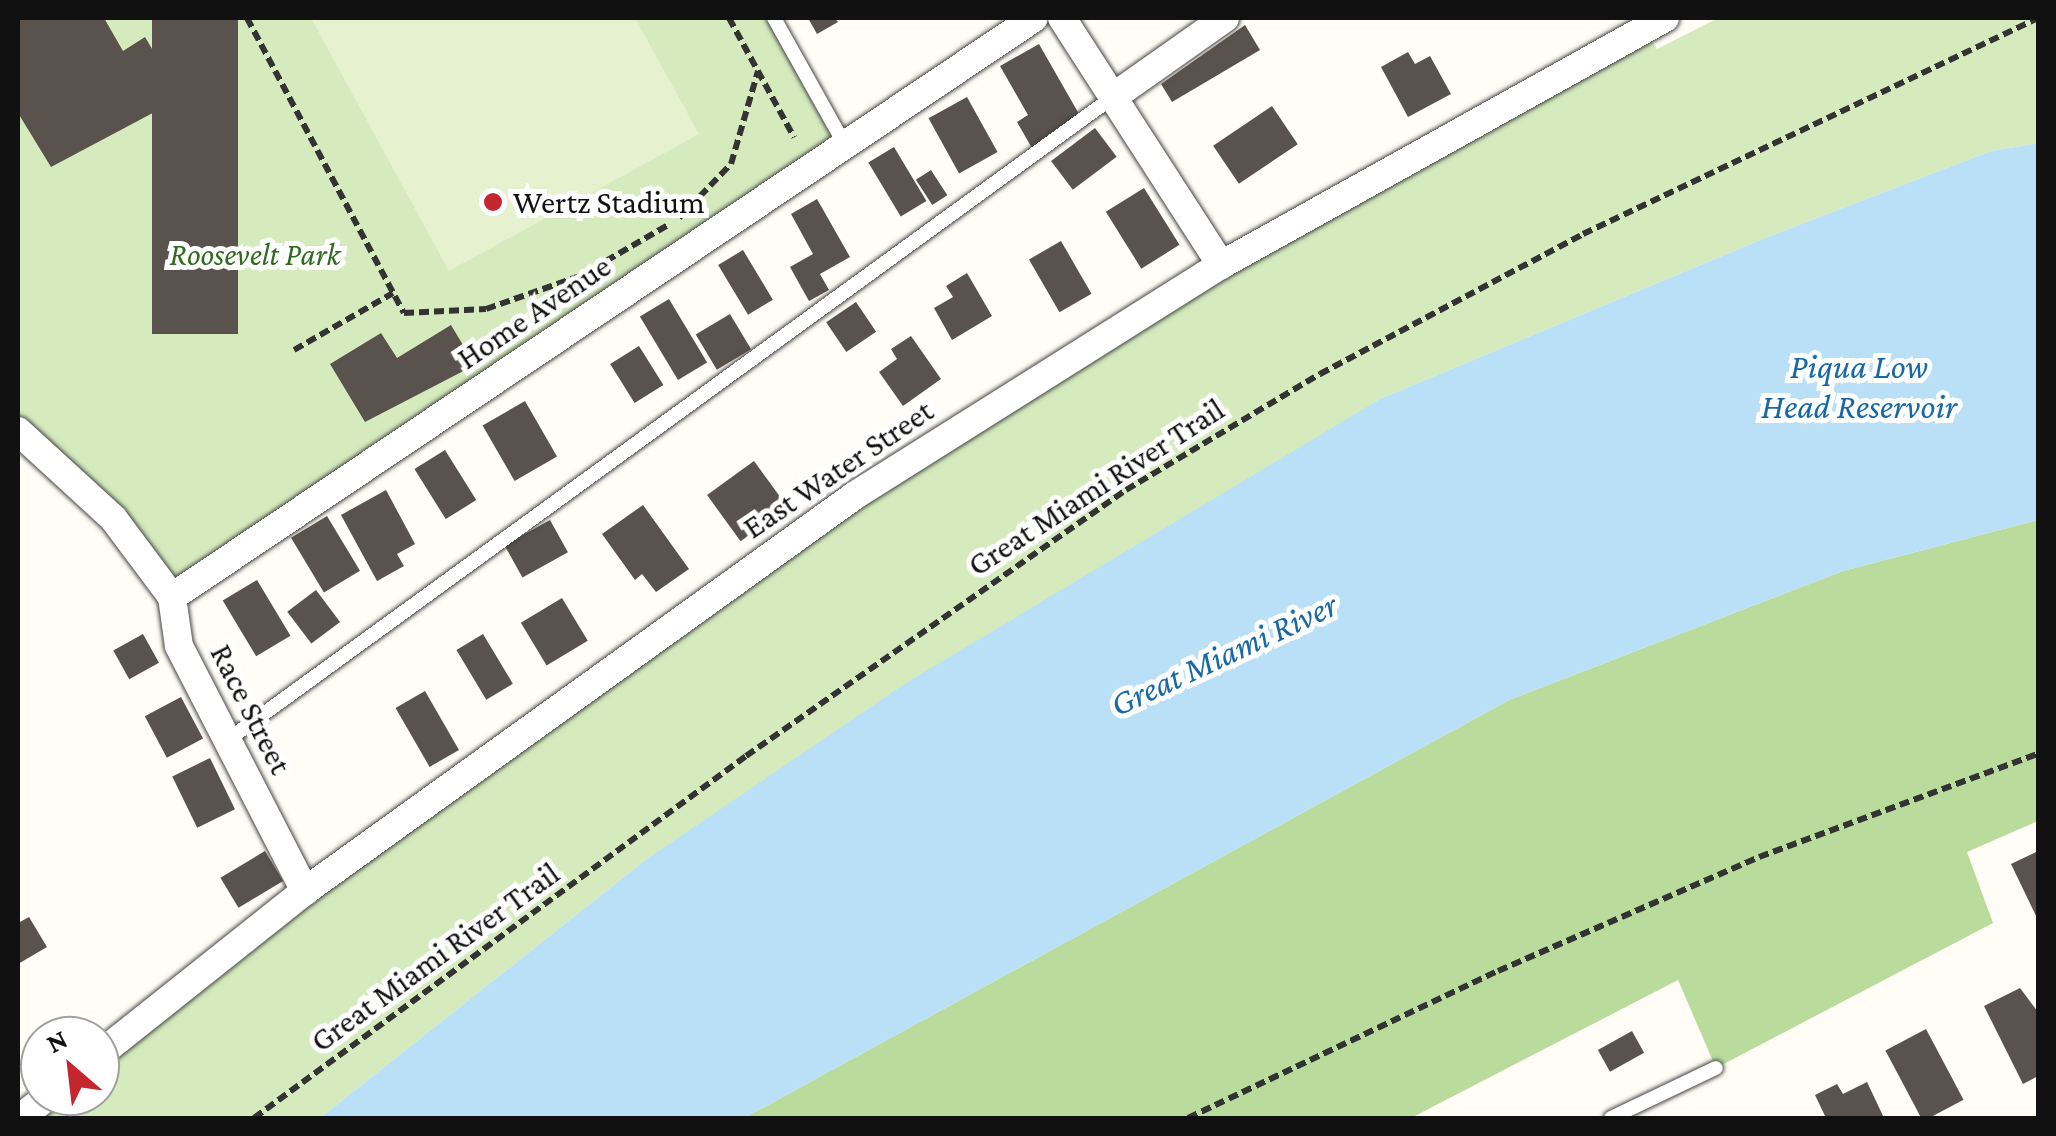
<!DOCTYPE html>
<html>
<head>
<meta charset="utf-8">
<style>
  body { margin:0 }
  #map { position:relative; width:2056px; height:1136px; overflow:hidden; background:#fffdf5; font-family:"Crimson Pro",serif }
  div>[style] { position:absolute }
  .green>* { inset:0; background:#d5ebbd }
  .forest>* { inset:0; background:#b9dc9c }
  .pitch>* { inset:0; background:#e6f2cf }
  .water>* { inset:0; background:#b9e0f7 }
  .building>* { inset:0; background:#5a524d; transform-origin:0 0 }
  .path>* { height:6px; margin-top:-3px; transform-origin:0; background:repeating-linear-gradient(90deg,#333 0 10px,transparent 0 15px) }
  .roads { filter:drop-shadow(0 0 2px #444) drop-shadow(0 0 2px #444) }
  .service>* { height:14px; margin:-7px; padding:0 7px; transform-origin:7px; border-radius:7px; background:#fff }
  .minor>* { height:28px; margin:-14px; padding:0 14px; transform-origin:14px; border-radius:14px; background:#fff }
  .dots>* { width:28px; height:28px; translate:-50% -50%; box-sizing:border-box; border:5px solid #fff; border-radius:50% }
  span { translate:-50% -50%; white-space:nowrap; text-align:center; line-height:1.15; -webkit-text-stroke:10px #fff; paint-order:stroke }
  .poi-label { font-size:32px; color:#111 }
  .left { translate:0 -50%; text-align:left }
  .park-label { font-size:32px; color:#2f6b1f; font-style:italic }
  .street-label { font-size:32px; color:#111 }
  .water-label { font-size:35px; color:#1768a6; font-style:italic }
  .frame { position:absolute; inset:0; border:20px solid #111; pointer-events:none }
  .north { position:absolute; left:20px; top:1016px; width:100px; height:100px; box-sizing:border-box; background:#fff; border:2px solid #a0a0a0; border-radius:50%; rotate:332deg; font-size:28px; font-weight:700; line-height:40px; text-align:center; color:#111 }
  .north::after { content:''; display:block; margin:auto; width:35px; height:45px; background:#c4262e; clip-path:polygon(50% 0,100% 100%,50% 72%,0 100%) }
</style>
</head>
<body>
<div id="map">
  <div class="green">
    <i style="clip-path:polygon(18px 18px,774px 18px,845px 145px,172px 597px,18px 431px)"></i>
    <i style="clip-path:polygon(1718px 18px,2038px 18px,2038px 143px,1991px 151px,1765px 238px,1380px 399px,644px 861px,320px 1118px,20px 1118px,48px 1096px,100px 1096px,100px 1054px,854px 496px,1644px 29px,1657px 49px)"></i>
  </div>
  <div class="forest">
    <i style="clip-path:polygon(2038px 520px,2038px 821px,1967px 852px,1993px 923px,1716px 1068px,1678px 980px,1411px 1118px,744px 1118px,1509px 700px,1843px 571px)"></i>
  </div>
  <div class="pitch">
    <i style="clip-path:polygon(311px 18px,635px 18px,699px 134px,449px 271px)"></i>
  </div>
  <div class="water">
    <i style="clip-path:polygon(2038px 143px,2038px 520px,1843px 571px,1509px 700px,744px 1118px,320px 1118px,644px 861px,906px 683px,1380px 399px,1765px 238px,1991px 151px)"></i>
  </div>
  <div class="building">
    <i style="clip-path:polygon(18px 18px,104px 18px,123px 51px,145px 37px,181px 98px,51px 167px,18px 113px)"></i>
    <i style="left:152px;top:18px;width:86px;height:316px"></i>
    <i style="clip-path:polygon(808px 18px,835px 18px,838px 22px,817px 34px)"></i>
    <i style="clip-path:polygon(1245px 25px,1260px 50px,1172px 102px,1161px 84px)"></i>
    <i style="clip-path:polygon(1039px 44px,1083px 121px,1033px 150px,1017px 122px,1028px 115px,1000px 66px)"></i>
    <i style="clip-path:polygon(1408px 52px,1415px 64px,1430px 56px,1451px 94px,1408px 117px,1381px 67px)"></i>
    <i style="left:967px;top:97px;width:63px;height:44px;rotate:61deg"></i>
    <i style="left:1272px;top:106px;width:46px;height:71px;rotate:56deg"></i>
    <i style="left:1095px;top:128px;width:36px;height:55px;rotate:53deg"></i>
    <i style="left:894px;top:147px;width:63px;height:30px;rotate:59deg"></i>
    <i style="left:931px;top:170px;width:30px;height:18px;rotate:57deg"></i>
    <i style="left:1144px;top:188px;width:67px;height:45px;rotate:58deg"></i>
    <i style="clip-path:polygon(817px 199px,850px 257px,820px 274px,829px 290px,809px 301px,790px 267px,813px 254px,791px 214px)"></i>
    <i style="left:1061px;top:241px;width:61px;height:37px;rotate:60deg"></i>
    <i style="left:743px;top:250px;width:58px;height:29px;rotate:59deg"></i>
    <i style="clip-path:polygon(967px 273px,992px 316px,952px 340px,934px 308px,953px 297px,946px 286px)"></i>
    <i style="left:669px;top:299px;width:74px;height:34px;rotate:59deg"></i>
    <i style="left:856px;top:302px;width:36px;height:36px;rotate:56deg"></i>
    <i style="left:730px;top:314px;width:41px;height:40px;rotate:59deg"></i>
    <i style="clip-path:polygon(451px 325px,475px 365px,365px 422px,330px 364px,381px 333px,397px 358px)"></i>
    <i style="clip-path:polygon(911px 336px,941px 379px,903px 406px,879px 372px,897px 359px,891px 349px)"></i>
    <i style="left:639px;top:346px;width:46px;height:34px;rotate:58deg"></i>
    <i style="left:525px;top:401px;width:64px;height:49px;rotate:60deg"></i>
    <i style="left:445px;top:450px;width:59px;height:36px;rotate:58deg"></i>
    <i style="left:754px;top:461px;width:57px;height:58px;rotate:54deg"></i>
    <i style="clip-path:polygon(386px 490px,415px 544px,397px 554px,404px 566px,377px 581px,341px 515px)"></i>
    <i style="clip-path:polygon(643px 505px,689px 569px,656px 592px,642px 574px,635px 580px,602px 534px)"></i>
    <i style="left:327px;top:516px;width:64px;height:42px;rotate:59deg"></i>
    <i style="left:550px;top:520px;width:37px;height:52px;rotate:61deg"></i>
    <i style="left:257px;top:580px;width:65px;height:40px;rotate:59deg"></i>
    <i style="left:316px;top:590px;width:40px;height:36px;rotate:53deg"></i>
    <i style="left:562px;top:598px;width:50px;height:48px;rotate:59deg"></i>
    <i style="left:143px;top:634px;width:33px;height:34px;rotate:61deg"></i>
    <i style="left:483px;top:634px;width:58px;height:31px;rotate:59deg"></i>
    <i style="left:425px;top:691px;width:68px;height:34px;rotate:60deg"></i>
    <i style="left:181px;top:697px;width:47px;height:41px;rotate:62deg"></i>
    <i style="left:210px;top:758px;width:57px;height:42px;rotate:64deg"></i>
    <i style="left:265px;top:851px;width:35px;height:52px;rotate:59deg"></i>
    <i style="clip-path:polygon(2038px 851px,2038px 920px,2011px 864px)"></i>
    <i style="clip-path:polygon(29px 917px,47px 947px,18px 964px,18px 923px)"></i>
    <i style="clip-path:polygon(2020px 988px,2038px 1012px,2038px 1076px,2023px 1084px,1984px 1006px)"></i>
    <i style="left:1926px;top:1029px;width:80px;height:46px;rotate:62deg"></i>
    <i style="left:1632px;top:1031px;width:25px;height:39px;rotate:61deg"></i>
    <i style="clip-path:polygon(1867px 1082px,1884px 1118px,1826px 1118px,1815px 1095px,1837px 1084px,1843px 1094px)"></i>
  </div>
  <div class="path">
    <i style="left:247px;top:18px;width:334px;rotate:62deg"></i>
    <i style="left:404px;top:313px;width:82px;rotate:-2.8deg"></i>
    <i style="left:486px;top:309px;width:100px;rotate:-19.3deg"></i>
    <i style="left:580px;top:276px;width:102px;rotate:-30.1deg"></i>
    <i style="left:729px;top:18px;width:136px;rotate:61.4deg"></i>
    <i style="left:679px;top:218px;width:75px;rotate:-46.1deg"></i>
    <i style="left:731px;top:164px;width:97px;rotate:-73.8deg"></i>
    <i style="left:294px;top:350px;width:114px;rotate:-29.9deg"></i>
    <i style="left:254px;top:1118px;width:611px;rotate:-36.34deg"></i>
    <i style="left:746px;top:756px;width:464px;rotate:-35deg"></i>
    <i style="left:1126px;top:490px;width:226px;rotate:-30.9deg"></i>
    <i style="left:1320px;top:374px;width:298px;rotate:-28deg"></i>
    <i style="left:1583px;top:234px;width:504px;rotate:-25.39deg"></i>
    <i style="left:1188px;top:1118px;width:343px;rotate:-25.4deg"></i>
    <i style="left:1498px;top:971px;width:285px;rotate:-23.6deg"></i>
    <i style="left:1759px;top:857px;width:297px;rotate:-20.3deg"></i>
  </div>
  <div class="roads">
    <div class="service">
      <i style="left:774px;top:18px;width:145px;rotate:60.8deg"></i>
      <i style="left:229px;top:739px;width:1093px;rotate:-35.99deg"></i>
      <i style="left:1611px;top:1118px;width:116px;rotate:-25.5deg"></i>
    </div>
    <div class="minor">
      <i style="left:1062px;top:18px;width:294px;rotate:57.2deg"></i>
      <i style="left:1113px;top:97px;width:137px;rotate:-35.2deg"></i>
      <i style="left:18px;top:431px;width:129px;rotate:42.5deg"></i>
      <i style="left:113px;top:518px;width:99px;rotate:53.2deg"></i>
      <i style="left:172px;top:597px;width:49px;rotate:81.9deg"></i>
      <i style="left:179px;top:646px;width:276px;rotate:62.8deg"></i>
      <i style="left:172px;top:597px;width:1038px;rotate:-33.89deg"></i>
      <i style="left:100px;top:1054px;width:262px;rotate:-38.5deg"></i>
      <i style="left:305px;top:891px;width:676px;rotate:-35.73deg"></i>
      <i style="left:854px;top:496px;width:434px;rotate:-32.2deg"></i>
      <i style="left:1221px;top:265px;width:508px;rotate:-29.09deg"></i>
      <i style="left:20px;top:1118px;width:36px;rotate:-38deg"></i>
    </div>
  </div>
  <div class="dots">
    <i style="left:493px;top:202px;background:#c4262e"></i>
  </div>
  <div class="poi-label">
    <span class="left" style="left:513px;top:202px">Wertz Stadium</span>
  </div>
  <div class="park-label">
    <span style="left:255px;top:254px">Roosevelt Park</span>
  </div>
  <div class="street-label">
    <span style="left:534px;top:312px;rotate:-34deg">Home Avenue</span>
    <span style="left:838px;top:469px;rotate:-34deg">East Water Street</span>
    <span style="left:1096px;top:487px;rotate:-33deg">Great Miami River Trail</span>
    <span style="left:251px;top:709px;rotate:63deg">Race Street</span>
    <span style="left:435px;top:957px;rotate:-36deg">Great Miami River Trail</span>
  </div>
  <div class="water-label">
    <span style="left:1859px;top:387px">Piqua Low<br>Head Reservoir</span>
    <span style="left:1224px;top:655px;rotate:-25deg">Great Miami River</span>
  </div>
  <div class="frame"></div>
  <div class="north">N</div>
</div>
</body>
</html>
